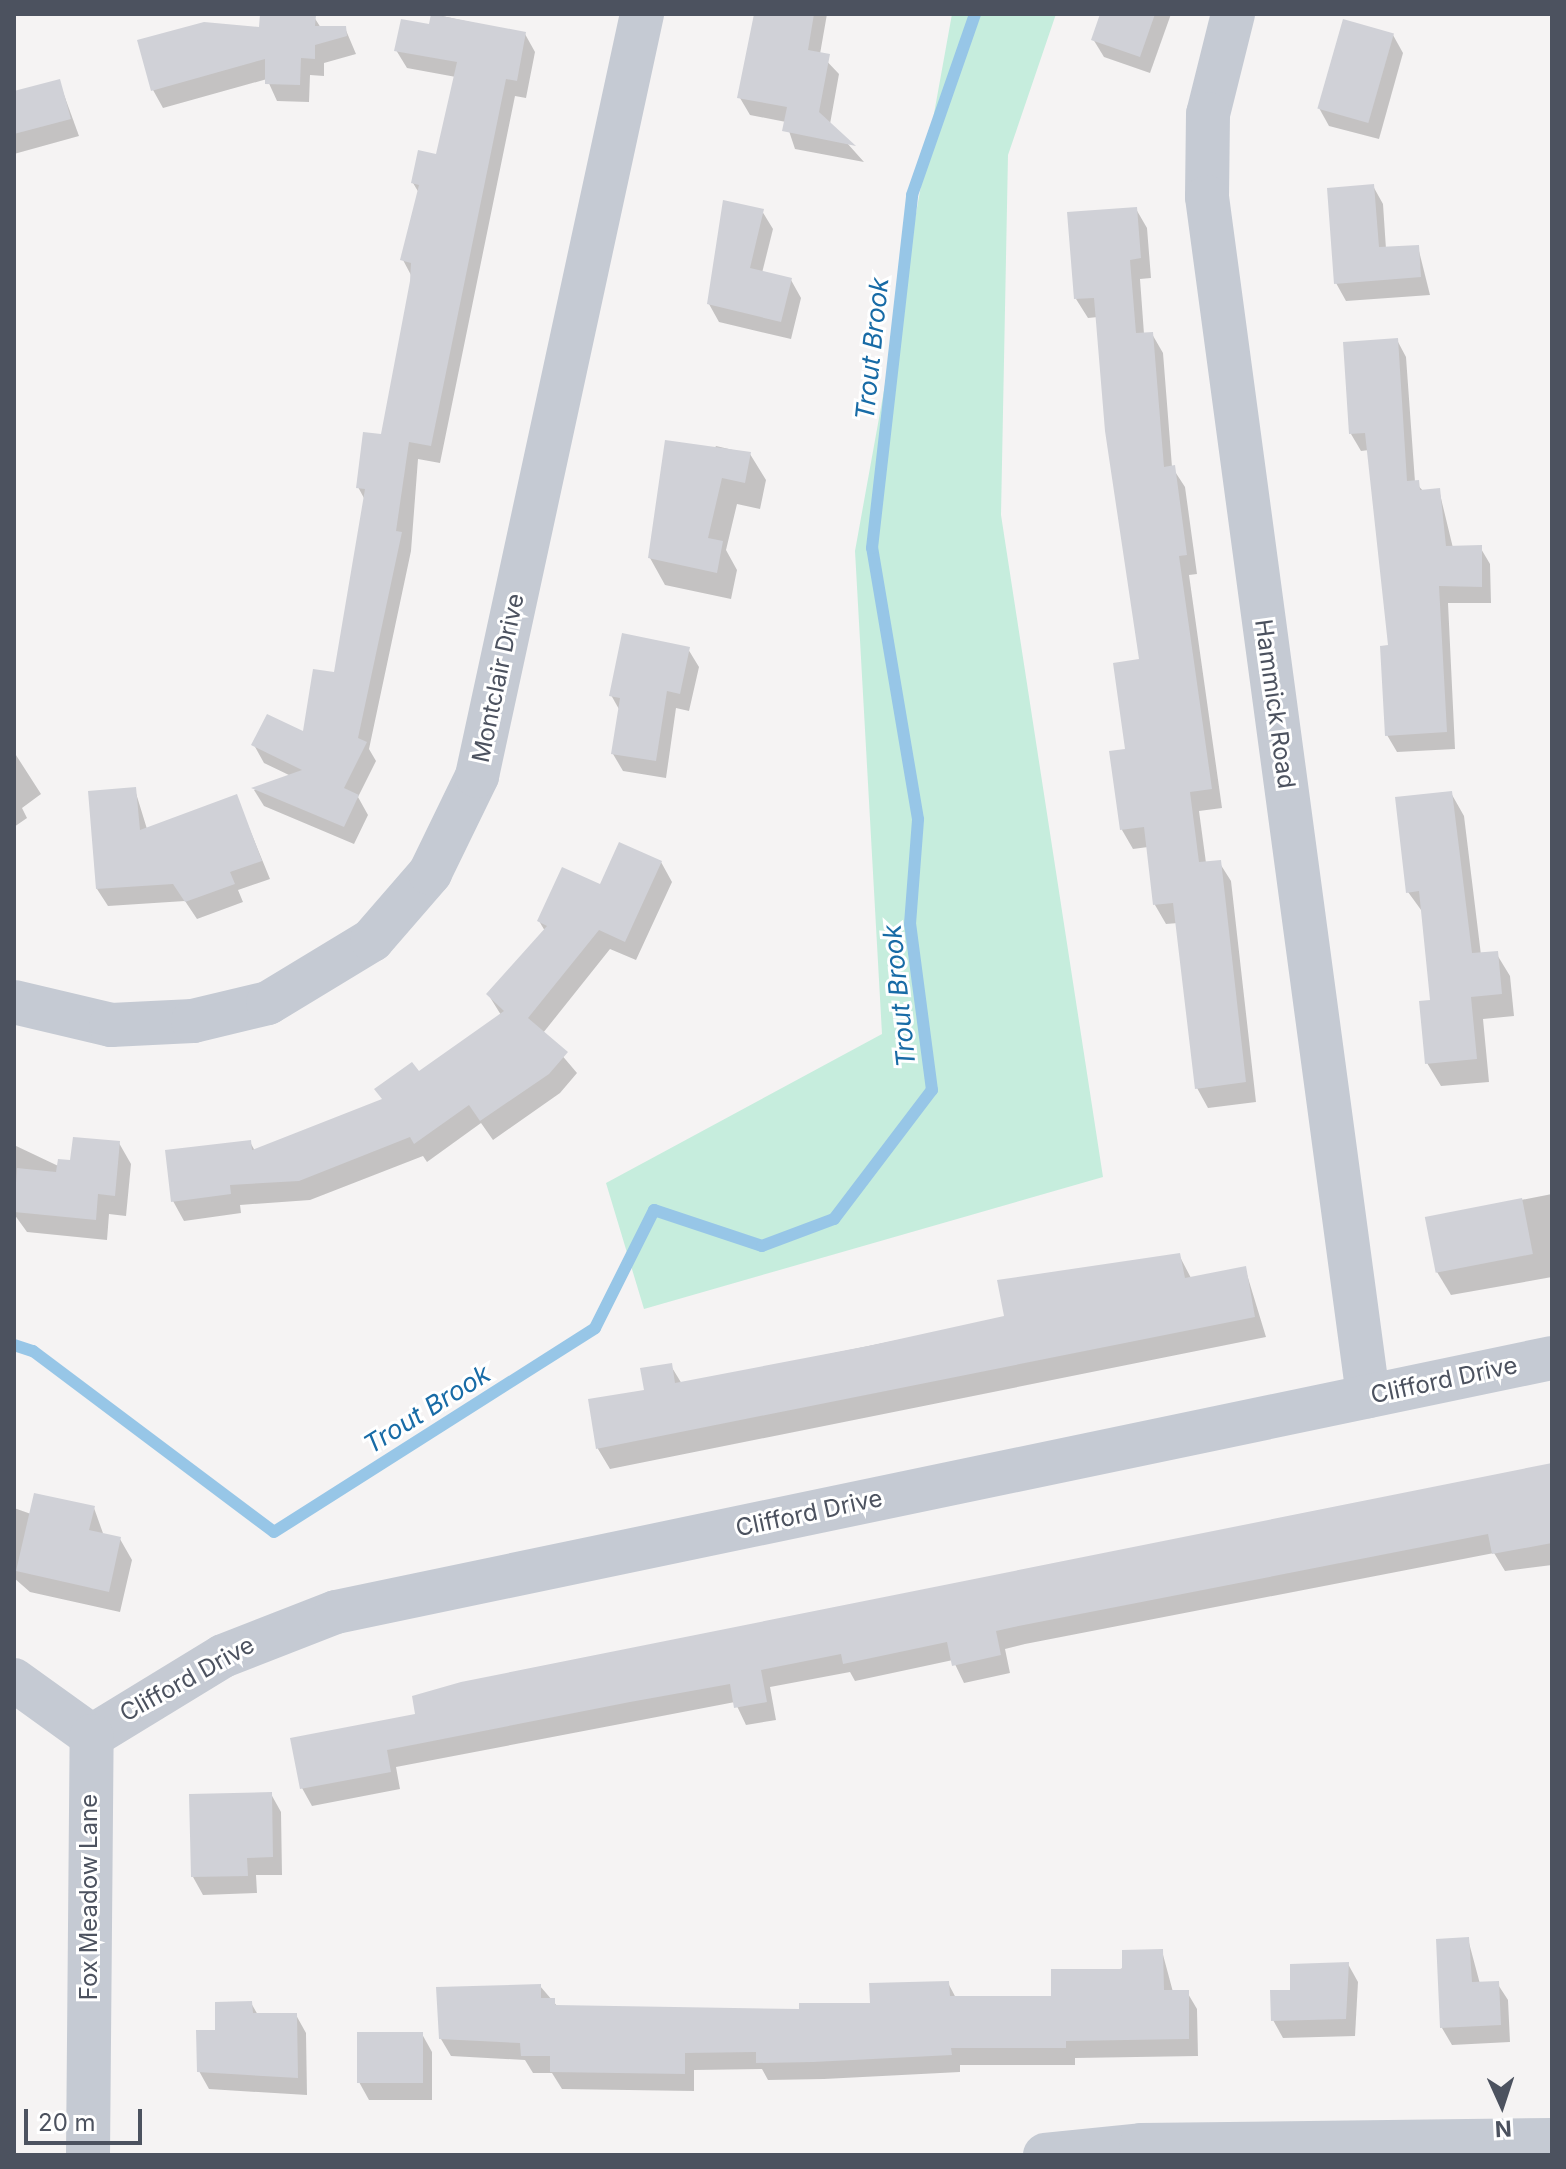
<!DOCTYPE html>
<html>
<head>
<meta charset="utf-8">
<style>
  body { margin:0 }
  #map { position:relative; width:1566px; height:2169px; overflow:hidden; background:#f5f3f3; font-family:Inter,sans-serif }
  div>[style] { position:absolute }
  .green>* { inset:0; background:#c6eddd }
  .shadow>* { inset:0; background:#0003 }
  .stream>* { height:12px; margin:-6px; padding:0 6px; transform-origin:6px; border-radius:6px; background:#97c6e7 }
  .building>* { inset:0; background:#d0d1d7; transform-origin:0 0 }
  .street>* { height:44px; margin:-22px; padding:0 22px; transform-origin:22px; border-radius:22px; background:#c5cad3 }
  span { translate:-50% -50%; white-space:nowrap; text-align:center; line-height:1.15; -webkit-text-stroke:6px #fff; paint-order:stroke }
  .street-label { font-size:24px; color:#4c525f }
  .water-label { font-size:26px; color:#186ba6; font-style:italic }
  .frame { position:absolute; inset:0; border:16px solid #4c525f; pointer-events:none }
  .north { position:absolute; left:1462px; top:2065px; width:80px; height:80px; -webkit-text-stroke:6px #fff; paint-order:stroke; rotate:177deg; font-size:22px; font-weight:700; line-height:32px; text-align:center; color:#4c525f }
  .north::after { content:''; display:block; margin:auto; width:28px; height:36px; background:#4c525f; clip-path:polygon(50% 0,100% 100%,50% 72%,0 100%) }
  .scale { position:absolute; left:24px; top:2109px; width:118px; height:36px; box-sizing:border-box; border:4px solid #4c525f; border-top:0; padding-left:10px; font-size:24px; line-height:28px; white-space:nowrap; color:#4c525f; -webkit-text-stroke:6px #fff; paint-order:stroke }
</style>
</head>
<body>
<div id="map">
  <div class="green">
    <i style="clip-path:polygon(952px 14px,1056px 14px,1008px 155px,1001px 515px,1103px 1177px,644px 1309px,606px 1183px,882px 1034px,855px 551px)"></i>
  </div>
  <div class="shadow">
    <i style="clip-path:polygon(433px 14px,525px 34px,535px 52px,526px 98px,515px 96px,440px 463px,418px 459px,411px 551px,369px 749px,376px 761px,358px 797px,368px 815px,354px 844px,264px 806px,254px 790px,291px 776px,264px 763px,254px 745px,304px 734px,335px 674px,365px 500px,358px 487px,383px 436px,412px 277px,403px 260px,419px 193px,413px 183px,438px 157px,456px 77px,407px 68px,396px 50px,430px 27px)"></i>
    <i style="clip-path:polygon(757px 14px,827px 14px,820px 54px,839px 74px,830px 124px,864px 162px,795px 149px,786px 122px,750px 115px,740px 98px)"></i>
    <i style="clip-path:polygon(1102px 14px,1171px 14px,1150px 73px,1104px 57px,1093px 39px)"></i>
    <i style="clip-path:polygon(314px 17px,321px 28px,345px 28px,356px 54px,324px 63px,324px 76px,310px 75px,309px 102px,277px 101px,267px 79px,163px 108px,153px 90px,261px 29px)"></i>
    <i style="clip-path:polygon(1393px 35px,1403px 53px,1379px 139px,1329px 126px,1319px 108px)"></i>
    <i style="clip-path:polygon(59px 81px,79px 136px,14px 154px,14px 93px)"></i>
    <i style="clip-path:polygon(1373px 186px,1383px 204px,1386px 249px,1418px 247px,1430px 295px,1346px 301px,1336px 283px)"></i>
    <i style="clip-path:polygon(1136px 209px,1147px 228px,1151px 278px,1140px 279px,1144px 334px,1152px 334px,1163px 353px,1172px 467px,1185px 487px,1197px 574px,1189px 575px,1222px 808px,1199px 811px,1206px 863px,1219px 862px,1231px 881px,1256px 1102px,1208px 1108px,1197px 1088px,1178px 923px,1166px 924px,1155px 905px,1148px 847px,1133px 849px,1122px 830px,1142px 661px,1098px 317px,1088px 318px,1076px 299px)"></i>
    <i style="clip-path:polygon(762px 211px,773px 229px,762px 273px,791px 280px,801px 298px,791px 339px,719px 322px,709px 304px)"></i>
    <i style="clip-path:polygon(1397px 340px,1406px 357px,1415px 482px,1424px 492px,1439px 490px,1453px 548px,1480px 547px,1490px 564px,1491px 603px,1448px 603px,1455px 749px,1397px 752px,1387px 735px,1390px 647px,1369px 450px,1361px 451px,1351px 434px)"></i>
    <i style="clip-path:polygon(716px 446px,750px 454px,766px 480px,760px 509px,737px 504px,726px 550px,737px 570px,731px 599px,665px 585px,650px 558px)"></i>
    <i style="clip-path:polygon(688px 649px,699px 667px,689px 711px,676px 708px,666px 778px,623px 771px,613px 754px,620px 711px,611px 695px)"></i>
    <i style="clip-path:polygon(14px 752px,41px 794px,22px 808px,27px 818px,14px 827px)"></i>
    <i style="clip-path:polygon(135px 790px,147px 829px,236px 796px,270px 879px,238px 890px,243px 902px,197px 919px,185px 901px,108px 906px,97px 889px)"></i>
    <i style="clip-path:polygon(1451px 793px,1464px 816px,1481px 955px,1496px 953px,1510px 976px,1514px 1016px,1483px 1019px,1489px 1082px,1441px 1086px,1427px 1063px,1433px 1002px,1424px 914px,1408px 892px)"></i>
    <i style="clip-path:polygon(661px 862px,672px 882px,636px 960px,610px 949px,543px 1033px,577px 1073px,560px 1093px,493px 1140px,481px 1123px,427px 1162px,423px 1156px,310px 1200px,240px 1205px,241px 1213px,184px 1221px,173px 1201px,250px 1142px,255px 1151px,383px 1101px,501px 1015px,488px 994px,545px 931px,539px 921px)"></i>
    <i style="clip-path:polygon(119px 1143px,131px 1164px,126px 1216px,109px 1214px,107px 1240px,27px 1232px,14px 1214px,14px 1145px,71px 1172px)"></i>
    <i style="clip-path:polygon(1552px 1194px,1552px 1277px,1451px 1295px,1437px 1272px,1427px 1218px)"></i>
    <i style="clip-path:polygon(1179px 1255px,1191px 1278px,1245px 1268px,1266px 1337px,610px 1469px,598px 1449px,590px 1401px,646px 1392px,671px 1366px,682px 1384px,1006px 1318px)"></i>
    <i style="clip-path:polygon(1552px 1464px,1552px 1565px,1505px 1571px,1494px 1553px,1025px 1644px,1005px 1649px,1010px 1673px,964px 1683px,953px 1660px,855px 1681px,850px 1672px,770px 1687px,776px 1720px,746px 1725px,735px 1702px,396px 1767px,400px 1789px,312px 1806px,302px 1788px,417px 1715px)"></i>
    <i style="clip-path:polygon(14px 1508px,31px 1514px,94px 1508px,104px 1536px,120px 1539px,132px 1560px,120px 1612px,30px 1592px,14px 1578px)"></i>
    <i style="clip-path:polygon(271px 1794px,281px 1812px,282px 1875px,256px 1875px,257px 1893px,203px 1895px,193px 1877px)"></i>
    <i style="clip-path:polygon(1468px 1939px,1480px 1984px,1497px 1983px,1508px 2000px,1510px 2042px,1452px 2045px,1442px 2028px)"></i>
    <i style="clip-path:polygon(1162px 1951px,1173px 1992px,1187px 1992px,1197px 2009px,1198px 2056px,1075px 2058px,1075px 2065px,960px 2065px,960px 2072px,824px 2079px,768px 2080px,762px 2069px,694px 2070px,694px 2091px,562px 2089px,552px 2073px,533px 2073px,525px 2060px,451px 2056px,441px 2039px,540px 1986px,558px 2007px,801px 2011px,872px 2005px,948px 1983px,956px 1998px,1053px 1998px)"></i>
    <i style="clip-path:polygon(1348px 1964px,1358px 1982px,1355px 2036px,1283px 2038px,1273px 2020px,1292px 1992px)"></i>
    <i style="clip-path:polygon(251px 2003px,258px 2015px,296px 2015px,306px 2033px,307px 2095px,209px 2089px,199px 2071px,217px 2032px)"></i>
    <i style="clip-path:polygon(422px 2034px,432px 2052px,432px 2100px,369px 2100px,359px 2082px)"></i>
  </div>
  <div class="stream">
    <i style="left:14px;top:1345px;width:20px;rotate:18deg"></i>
    <i style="left:33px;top:1351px;width:301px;rotate:36.9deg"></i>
    <i style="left:274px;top:1532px;width:380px;rotate:-32.4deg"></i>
    <i style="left:595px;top:1328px;width:132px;rotate:-63.4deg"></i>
    <i style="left:654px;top:1210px;width:114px;rotate:18.4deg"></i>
    <i style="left:762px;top:1246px;width:77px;rotate:-20.6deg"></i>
    <i style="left:834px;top:1219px;width:162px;rotate:-52.8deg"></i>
    <i style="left:932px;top:1090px;width:167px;rotate:-97.5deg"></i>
    <i style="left:910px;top:924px;width:105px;rotate:-85.6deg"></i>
    <i style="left:918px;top:819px;width:275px;rotate:-99.6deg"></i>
    <i style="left:872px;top:548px;width:355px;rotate:-83.5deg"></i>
    <i style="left:912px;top:195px;width:192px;rotate:-70.8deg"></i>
  </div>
  <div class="building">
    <i style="clip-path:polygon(260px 14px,316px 15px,315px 26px,346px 26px,347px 36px,315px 45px,315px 59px,301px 58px,300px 85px,265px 84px,265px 59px,151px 91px,137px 40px,204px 22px,259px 27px)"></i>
    <i style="clip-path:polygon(431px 14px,526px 32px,517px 81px,506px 79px,431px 446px,409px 442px,396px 531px,402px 532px,358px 738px,367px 742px,344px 788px,359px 795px,344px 827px,251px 788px,302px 770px,251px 745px,267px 714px,303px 731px,313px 669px,334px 672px,365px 489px,356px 488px,363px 432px,381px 434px,410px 281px,411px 263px,400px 260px,419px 185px,411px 183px,418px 150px,436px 154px,457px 62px,394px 51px,401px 19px,429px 24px)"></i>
    <i style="clip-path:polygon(754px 14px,814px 14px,808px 50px,830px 54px,819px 112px,856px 146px,782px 131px,787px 107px,737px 98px)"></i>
    <i style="clip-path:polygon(1100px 14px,1155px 14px,1140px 57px,1091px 40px)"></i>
    <i style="left:1343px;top:19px;width:53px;height:93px;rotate:16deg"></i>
    <i style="clip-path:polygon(60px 79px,71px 119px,14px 134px,14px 91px)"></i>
    <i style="clip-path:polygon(1374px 184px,1379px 247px,1419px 245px,1421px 277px,1334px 284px,1327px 188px)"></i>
    <i style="clip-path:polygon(723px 200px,764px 209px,750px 268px,792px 278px,781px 322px,707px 304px)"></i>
    <i style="clip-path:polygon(1137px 207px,1141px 258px,1130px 260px,1136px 333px,1153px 332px,1164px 467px,1175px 465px,1187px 555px,1179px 556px,1212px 789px,1190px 792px,1199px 862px,1221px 860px,1246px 1082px,1195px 1089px,1173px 903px,1153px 905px,1144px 827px,1120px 830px,1109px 751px,1125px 749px,1113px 663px,1139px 659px,1105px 431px,1094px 298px,1074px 299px,1067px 212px)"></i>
    <i style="clip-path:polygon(1398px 338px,1407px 481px,1419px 480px,1420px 490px,1440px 488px,1446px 546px,1482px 545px,1482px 587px,1439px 586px,1447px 732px,1385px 736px,1380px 646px,1388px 645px,1365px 433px,1349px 434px,1343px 342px)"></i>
    <i style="clip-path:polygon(665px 440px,751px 452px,745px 483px,722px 478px,708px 538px,723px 541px,717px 573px,648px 558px)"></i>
    <i style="clip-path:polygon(622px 633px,690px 647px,680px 694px,667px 691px,656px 761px,611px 754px,620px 698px,609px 696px)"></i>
    <i style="clip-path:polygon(136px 787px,140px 830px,237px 794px,262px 861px,230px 872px,235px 884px,185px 902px,173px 884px,96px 889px,88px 791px)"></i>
    <i style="clip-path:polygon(1452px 791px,1472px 953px,1498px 951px,1502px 994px,1471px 997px,1477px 1059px,1425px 1064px,1419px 1001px,1430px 1000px,1419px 891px,1406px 893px,1395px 797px)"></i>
    <i style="clip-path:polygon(619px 842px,662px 861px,625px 942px,599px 930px,528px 1018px,568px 1052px,549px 1074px,480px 1121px,469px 1105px,414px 1144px,410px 1137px,299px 1181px,230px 1185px,231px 1194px,171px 1202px,165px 1150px,251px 1140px,252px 1150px,382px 1099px,374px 1089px,412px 1062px,419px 1071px,504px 1011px,486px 994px,547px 926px,537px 921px,562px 867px,600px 884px)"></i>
    <i style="clip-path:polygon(73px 1137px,120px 1141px,115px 1196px,98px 1194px,96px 1220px,14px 1212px,17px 1168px,56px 1172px,58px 1159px,70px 1160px)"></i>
    <i style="left:1522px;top:1198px;width:57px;height:99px;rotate:79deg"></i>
    <i style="clip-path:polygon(1180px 1253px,1185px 1278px,1246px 1266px,1255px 1317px,596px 1449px,588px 1399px,644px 1390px,640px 1368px,672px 1363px,675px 1383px,868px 1346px,1004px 1316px,997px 1280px)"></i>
    <i style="clip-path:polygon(1552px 1463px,1552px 1543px,1492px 1554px,1488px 1534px,1014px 1627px,996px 1631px,1001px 1655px,952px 1666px,947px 1642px,843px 1664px,841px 1654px,761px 1670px,767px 1702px,734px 1708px,730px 1684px,630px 1702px,387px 1750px,391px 1772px,300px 1789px,290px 1738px,415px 1714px,412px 1696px,461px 1682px)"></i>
    <i style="clip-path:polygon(34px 1493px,95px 1506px,89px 1530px,121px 1537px,109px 1592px,16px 1571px)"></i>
    <i style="clip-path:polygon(272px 1792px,273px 1857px,247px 1858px,248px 1876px,191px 1877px,189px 1794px)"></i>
    <i style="clip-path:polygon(1469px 1937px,1472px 1982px,1499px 1981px,1501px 2025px,1440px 2028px,1436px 1939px)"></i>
    <i style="clip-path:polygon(1163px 1949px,1164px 1990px,1189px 1990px,1189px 2039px,1066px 2041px,1066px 2048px,951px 2048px,952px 2055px,813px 2062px,756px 2063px,756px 2052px,685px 2053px,685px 2074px,550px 2072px,550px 2056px,521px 2056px,520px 2043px,439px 2039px,436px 1987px,541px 1984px,541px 1998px,555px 1998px,555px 2005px,799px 2009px,799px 2003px,870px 2003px,869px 1983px,949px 1981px,950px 1996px,1051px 1996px,1051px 1969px,1122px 1969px,1122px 1950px)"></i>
    <i style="clip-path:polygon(1349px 1962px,1346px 2019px,1271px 2021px,1270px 1990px,1290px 1990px,1290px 1964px)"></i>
    <i style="clip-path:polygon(252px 2001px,253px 2013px,297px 2013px,298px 2078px,197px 2072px,196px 2030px,215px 2030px,215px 2002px)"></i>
    <i style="left:423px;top:2032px;width:51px;height:66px;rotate:90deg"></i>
  </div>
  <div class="street">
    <i style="left:1233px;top:14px;width:103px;rotate:104deg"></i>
    <i style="left:1208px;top:114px;width:83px;rotate:90.7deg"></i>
    <i style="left:1207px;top:197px;width:1210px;rotate:82.35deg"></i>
    <i style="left:14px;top:1002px;width:100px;rotate:13.3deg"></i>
    <i style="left:111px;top:1025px;width:82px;rotate:-2.8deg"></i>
    <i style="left:193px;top:1021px;width:77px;rotate:-13.5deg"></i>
    <i style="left:268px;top:1003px;width:122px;rotate:-31.2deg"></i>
    <i style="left:372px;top:940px;width:89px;rotate:-49.1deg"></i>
    <i style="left:430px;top:873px;width:108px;rotate:-64.1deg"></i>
    <i style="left:477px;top:776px;width:780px;rotate:-77.78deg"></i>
    <i style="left:14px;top:1680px;width:96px;rotate:35.7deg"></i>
    <i style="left:92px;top:1736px;width:153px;rotate:-31.4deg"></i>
    <i style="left:223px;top:1656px;width:121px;rotate:-21.3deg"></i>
    <i style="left:336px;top:1612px;width:1242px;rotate:-11.8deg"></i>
    <i style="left:88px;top:2155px;width:419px;rotate:-89.5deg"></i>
    <i style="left:1045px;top:2155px;width:97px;rotate:-5.9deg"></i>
    <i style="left:1141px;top:2145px;width:411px;rotate:-0.7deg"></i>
  </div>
  <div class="street-label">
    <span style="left:498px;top:678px;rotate:-78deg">Montclair Drive</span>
    <span style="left:1275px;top:704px;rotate:82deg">Hammick Road</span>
    <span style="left:1444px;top:1380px;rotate:-12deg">Clifford Drive</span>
    <span style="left:809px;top:1513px;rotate:-12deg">Clifford Drive</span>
    <span style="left:187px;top:1679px;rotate:-29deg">Clifford Drive</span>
    <span style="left:89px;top:1897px;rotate:-90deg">Fox Meadow Lane</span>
  </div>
  <div class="water-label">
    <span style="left:872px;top:349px;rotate:-84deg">Trout Brook</span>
    <span style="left:899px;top:996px;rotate:-96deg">Trout Brook</span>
    <span style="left:427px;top:1409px;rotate:-32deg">Trout Brook</span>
  </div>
  <div class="frame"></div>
  <div class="north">N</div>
  <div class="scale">20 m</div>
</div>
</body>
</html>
